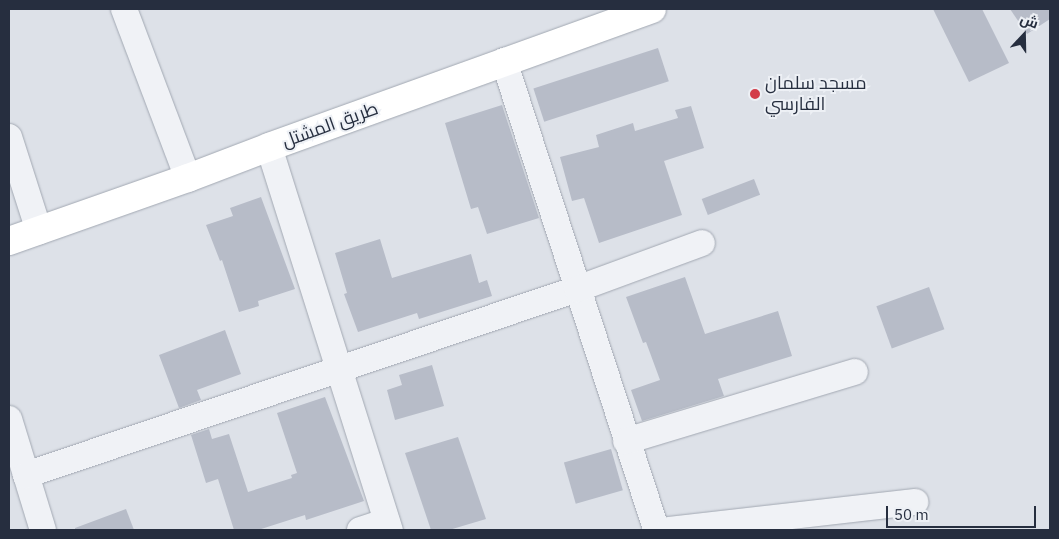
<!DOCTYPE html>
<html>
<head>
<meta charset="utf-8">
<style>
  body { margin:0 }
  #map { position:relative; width:1059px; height:539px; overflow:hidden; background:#dde1e8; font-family:"IBM Plex Sans",Cairo,sans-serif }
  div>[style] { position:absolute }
  .building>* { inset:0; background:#b7bcc8; transform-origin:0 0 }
  .roads { filter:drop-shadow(0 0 1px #a2a8b2) drop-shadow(0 0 1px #a2a8b2) }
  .minor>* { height:26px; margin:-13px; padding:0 13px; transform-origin:13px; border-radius:13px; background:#f0f2f6 }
  .major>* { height:28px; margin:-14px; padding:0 14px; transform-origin:14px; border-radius:14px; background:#fff }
  .dots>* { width:14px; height:14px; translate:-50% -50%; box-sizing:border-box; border:2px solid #edf0f5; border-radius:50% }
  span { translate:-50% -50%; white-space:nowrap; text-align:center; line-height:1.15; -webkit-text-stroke:4px #edf0f5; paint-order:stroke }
  .poi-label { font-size:18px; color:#262e3f }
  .left { translate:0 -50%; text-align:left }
  .street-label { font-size:18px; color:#262e3f }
  .frame { position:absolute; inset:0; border:10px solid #262e3f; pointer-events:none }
  .north { position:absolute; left:999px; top:10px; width:50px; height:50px; -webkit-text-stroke:4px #edf0f5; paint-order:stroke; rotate:21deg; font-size:14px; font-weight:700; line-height:20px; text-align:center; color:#262e3f }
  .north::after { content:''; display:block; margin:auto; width:18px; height:22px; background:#262e3f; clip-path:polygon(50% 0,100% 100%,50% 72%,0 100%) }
  .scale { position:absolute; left:886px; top:506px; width:150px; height:22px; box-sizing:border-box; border:2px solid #262e3f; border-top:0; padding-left:6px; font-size:15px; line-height:18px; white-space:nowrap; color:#262e3f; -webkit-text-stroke:4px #edf0f5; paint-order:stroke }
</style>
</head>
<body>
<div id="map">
  <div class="building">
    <i style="clip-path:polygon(933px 9px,982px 9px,1009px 63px,969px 82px)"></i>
    <i style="clip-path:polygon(1010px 9px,1050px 9px,1050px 19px,1027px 34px)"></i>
    <i style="left:658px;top:48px;width:35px;height:131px;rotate:72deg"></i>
    <i style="clip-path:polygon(502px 105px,539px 218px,487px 234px,478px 207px,471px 209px,445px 123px)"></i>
    <i style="clip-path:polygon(691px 106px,704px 148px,664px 161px,682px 215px,599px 243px,584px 198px,572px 201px,560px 157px,599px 147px,596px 135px,633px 123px,635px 131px,678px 118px,675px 110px)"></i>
    <i style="left:754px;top:179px;width:17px;height:56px;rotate:69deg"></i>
    <i style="clip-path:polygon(261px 197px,295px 289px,258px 301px,259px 306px,239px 312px,222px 260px,220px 261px,206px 225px,233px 216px,230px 208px)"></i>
    <i style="clip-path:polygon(380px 239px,392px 278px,471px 254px,479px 283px,487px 280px,492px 296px,419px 319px,417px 313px,358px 332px,344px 294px,347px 293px,335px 253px)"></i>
    <i style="clip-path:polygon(685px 277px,705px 334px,778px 311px,792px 356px,718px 379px,724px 396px,642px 421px,631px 390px,660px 380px,646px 342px,643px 343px,626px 297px)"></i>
    <i style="left:929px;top:287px;width:45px;height:56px;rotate:70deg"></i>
    <i style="clip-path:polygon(225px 330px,241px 374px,197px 390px,201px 400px,179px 408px,159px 355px)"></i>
    <i style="clip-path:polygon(432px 365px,444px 406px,395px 420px,387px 390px,402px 385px,399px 375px)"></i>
    <i style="clip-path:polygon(325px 397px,364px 501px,306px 520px,305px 515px,258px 530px,234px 530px,218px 479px,206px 483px,191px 435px,209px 429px,212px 439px,229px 434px,248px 492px,292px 478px,291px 475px,297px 473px,277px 413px)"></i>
    <i style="clip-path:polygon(458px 437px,486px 519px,449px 530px,431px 530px,405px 453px)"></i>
    <i style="left:611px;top:449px;width:43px;height:49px;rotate:74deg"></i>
    <i style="clip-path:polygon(126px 509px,134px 530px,75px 530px,75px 528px)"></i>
  </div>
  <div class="roads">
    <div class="minor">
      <i style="left:124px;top:9px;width:181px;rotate:69.3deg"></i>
      <i style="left:504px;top:61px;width:493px;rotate:72deg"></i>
      <i style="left:9px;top:137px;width:99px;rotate:72.3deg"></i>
      <i style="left:269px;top:147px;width:402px;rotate:72.5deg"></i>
      <i style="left:9px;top:419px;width:116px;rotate:73deg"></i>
      <i style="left:626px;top:441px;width:239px;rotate:-16.8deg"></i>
      <i style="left:26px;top:475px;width:582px;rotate:-18.65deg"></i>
      <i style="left:577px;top:289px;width:133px;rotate:-20.2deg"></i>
      <i style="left:360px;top:530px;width:28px;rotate:-18deg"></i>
      <i style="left:669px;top:530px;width:248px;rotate:-6.5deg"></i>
    </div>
    <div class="major">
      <i style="left:9px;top:241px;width:190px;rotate:-19.4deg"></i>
      <i style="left:188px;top:178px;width:87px;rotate:-20.9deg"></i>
      <i style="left:269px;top:147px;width:407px;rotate:-19.8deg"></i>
    </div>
  </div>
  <div class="dots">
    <i style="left:755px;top:94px;background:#d33d49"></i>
  </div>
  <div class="poi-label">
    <span class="left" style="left:765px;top:94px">مسجد سلمان<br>الفارسي</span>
  </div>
  <div class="street-label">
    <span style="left:330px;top:125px;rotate:-20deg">طريق المشتل</span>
  </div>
  <div class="frame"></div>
  <div class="north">ش</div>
  <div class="scale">50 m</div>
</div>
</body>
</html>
